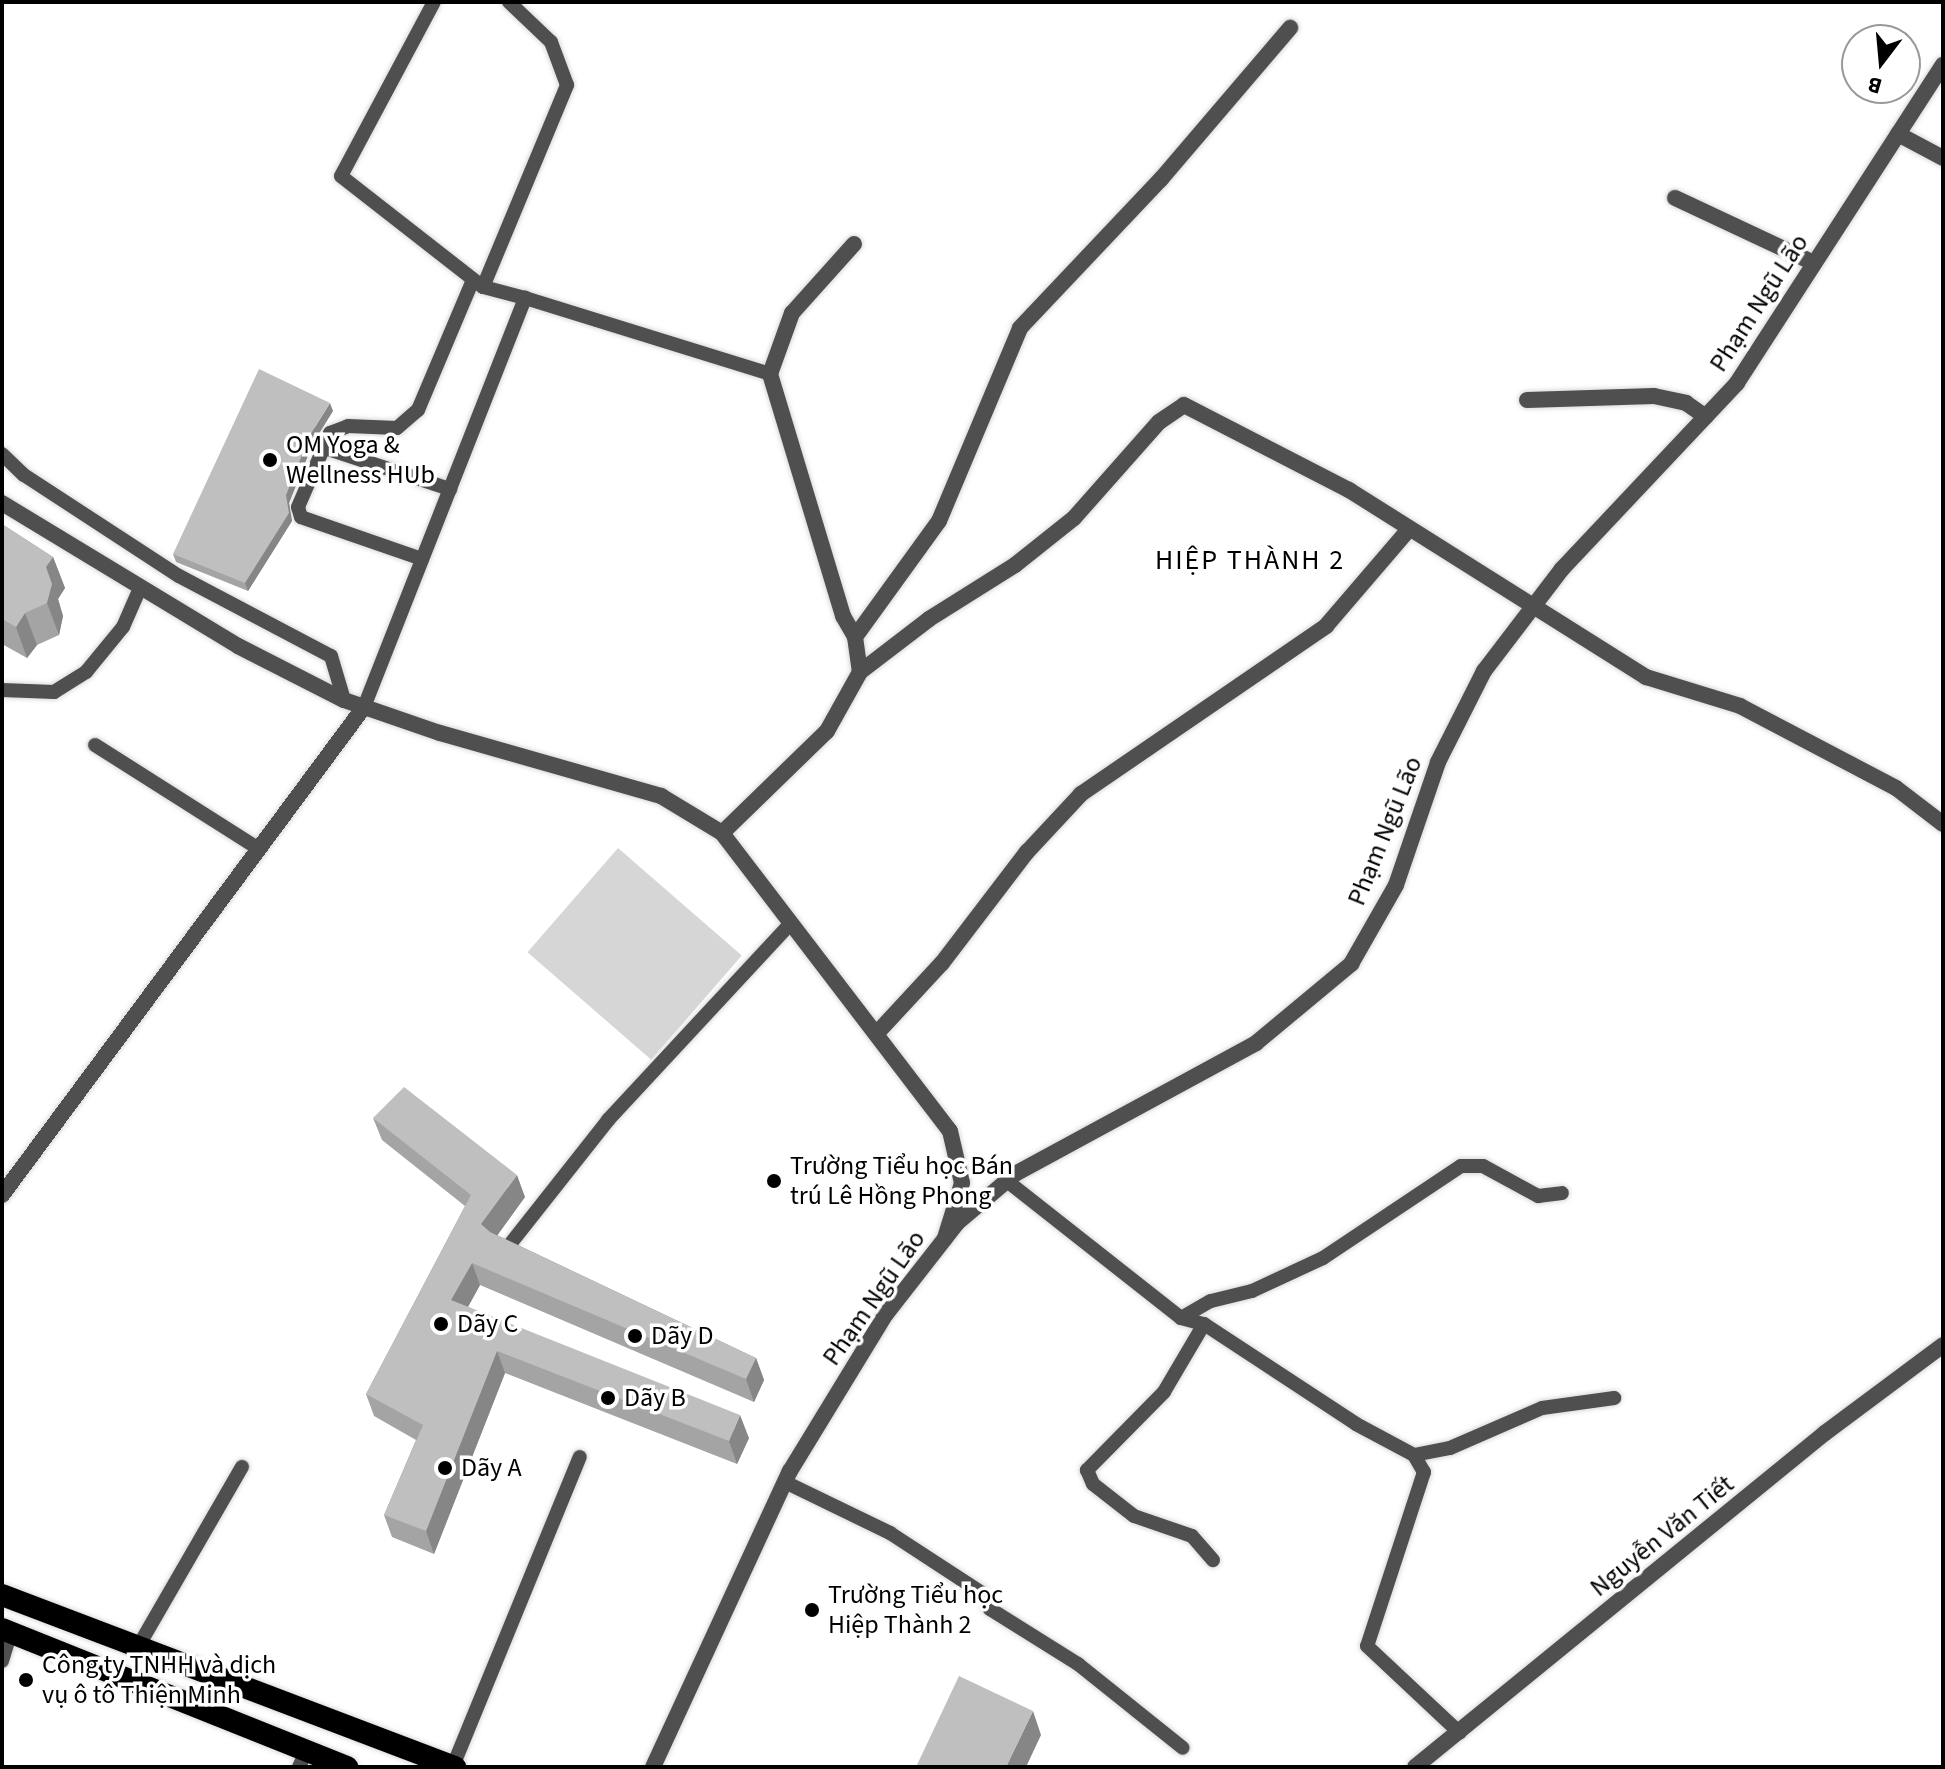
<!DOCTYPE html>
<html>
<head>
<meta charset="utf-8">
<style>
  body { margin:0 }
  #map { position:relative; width:1945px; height:1769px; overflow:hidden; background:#fff; font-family:"Source Sans 3",sans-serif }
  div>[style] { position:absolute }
  .green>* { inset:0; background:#d6d6d6; transform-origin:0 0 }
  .roads { filter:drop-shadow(0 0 2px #dbdbdb) drop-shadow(0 0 2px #dbdbdb) }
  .service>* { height:14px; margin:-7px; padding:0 7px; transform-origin:7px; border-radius:7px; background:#4f4f4f }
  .minor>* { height:16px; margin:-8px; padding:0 8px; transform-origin:8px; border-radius:8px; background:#4f4f4f }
  .tertiary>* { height:16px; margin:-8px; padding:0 8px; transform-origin:8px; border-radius:8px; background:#4f4f4f }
  .trunk>* { height:22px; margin:-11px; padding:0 11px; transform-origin:11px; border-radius:11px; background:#000 }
  .wall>* { inset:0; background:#a4a4a4 }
  .shaded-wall>* { inset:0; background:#868686 }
  .building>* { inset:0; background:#bfbfbf }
  .dots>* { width:22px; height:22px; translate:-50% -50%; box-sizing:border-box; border:4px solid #fff; border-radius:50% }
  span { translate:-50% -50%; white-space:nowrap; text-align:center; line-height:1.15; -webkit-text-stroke:7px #fff; paint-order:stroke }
  .street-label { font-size:26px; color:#000 }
  .poi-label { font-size:26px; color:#000 }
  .left { translate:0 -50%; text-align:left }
  .neighbourhood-label { font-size:28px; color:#000; letter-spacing:2px }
  .frame { position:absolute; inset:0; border:4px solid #000; pointer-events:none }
  .north { position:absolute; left:1841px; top:24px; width:80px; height:80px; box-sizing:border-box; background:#fff; border:2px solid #999; border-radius:50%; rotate:196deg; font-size:22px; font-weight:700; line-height:32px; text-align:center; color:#000 }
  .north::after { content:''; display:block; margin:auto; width:28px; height:36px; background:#000; clip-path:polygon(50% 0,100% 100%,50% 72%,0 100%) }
</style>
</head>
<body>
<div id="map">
  <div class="green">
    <i style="left:618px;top:848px;width:164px;height:138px;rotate:41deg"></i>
  </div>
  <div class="roads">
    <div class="service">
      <i style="left:483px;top:287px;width:219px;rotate:-67.4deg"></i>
      <i style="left:567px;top:85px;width:46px;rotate:-110.4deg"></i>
      <i style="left:551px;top:42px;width:58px;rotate:-136.4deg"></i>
      <i style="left:525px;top:298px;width:257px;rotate:17.2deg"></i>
      <i style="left:322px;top:447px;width:135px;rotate:18.2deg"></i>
      <i style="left:2px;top:454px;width:30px;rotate:44deg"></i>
      <i style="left:24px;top:475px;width:185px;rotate:33.1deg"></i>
      <i style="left:179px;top:576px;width:172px;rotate:27.8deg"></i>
      <i style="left:331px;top:656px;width:46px;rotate:73.5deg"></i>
      <i style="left:422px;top:559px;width:128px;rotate:-160.9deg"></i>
      <i style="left:301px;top:517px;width:10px;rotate:-107deg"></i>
      <i style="left:298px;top:507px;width:81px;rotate:-66.6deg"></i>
      <i style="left:330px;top:433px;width:19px;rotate:-21deg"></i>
      <i style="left:348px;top:426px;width:49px;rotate:2.3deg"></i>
      <i style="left:397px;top:428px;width:28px;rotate:-41deg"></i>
      <i style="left:418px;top:410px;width:141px;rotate:-67.1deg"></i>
      <i style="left:2px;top:690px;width:52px;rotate:2.2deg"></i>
      <i style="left:54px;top:692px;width:38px;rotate:-32deg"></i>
      <i style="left:86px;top:672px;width:58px;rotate:-50.6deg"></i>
      <i style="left:123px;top:627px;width:43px;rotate:-66.4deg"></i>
      <i style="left:364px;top:707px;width:440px;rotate:-68.5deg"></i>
      <i style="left:525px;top:298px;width:43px;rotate:-165.3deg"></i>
      <i style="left:483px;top:287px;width:180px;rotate:-142deg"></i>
      <i style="left:341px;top:176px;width:197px;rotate:-61.9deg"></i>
      <i style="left:95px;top:745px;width:194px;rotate:32.4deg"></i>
      <i style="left:1007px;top:1181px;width:221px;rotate:38.2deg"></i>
      <i style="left:1181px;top:1318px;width:24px;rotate:15deg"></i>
      <i style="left:1204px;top:1324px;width:79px;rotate:120.5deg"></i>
      <i style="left:1164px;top:1392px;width:110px;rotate:134.6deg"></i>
      <i style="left:1087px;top:1470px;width:15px;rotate:67deg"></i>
      <i style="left:1093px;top:1484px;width:52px;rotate:38deg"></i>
      <i style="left:1134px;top:1516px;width:61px;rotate:19deg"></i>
      <i style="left:1192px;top:1536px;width:32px;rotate:49deg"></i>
      <i style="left:511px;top:1243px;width:157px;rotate:-51.7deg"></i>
      <i style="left:608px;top:1120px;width:269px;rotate:-47.1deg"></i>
      <i style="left:1181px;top:1318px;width:34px;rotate:-30deg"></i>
      <i style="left:1211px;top:1301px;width:42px;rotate:-13.7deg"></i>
      <i style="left:1252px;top:1291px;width:78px;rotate:-24.9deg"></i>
      <i style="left:1323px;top:1258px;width:166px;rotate:-33.7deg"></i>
      <i style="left:1461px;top:1166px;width:22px"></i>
      <i style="left:1483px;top:1166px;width:63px;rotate:28.6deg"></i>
      <i style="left:1538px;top:1196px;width:24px;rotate:-7deg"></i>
      <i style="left:1204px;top:1324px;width:182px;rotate:33.3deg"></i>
      <i style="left:1356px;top:1424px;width:66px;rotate:28.1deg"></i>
      <i style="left:1414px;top:1455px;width:20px;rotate:60deg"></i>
      <i style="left:1424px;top:1472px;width:183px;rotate:108.1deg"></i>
      <i style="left:1367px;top:1646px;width:127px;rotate:43.1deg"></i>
      <i style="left:1414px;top:1455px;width:37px;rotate:-11deg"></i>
      <i style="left:1450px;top:1448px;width:100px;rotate:-23.5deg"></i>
      <i style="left:1542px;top:1408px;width:73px;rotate:-7.9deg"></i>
      <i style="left:785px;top:1482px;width:117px;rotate:25.9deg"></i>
      <i style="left:890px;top:1533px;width:110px;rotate:33.1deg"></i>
      <i style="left:982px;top:1593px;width:18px;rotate:63deg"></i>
      <i style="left:990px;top:1609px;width:104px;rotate:32deg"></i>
      <i style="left:1078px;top:1664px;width:134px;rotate:38.7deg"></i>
      <i style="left:138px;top:1647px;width:208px;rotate:-60deg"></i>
      <i style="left:2px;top:1661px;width:30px;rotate:-73deg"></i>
      <i style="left:453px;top:1766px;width:334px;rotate:-67.7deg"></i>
      <i style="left:299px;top:1767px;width:19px;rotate:-65deg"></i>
    </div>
    <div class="minor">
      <i style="left:1898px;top:134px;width:51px;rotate:28.1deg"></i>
      <i style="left:1675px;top:198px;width:153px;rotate:25.1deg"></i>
      <i style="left:854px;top:244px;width:93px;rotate:131.9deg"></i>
      <i style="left:792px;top:313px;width:65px;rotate:109.8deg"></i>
      <i style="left:770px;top:374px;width:253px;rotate:73.2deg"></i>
      <i style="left:843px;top:616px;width:24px;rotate:60deg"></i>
      <i style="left:855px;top:637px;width:35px;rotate:82deg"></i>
      <i style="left:860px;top:672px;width:68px;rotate:119.2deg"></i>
      <i style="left:827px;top:731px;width:146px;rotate:135.8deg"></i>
      <i style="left:722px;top:833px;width:375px;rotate:52.6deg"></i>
      <i style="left:950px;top:1131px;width:53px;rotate:77deg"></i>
      <i style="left:962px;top:1183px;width:58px;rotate:107.2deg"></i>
      <i style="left:1527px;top:400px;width:127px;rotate:-1.8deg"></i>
      <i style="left:1654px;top:396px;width:33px;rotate:12deg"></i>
      <i style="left:1686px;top:403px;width:24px;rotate:35deg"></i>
      <i style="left:2px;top:503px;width:276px;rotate:31.2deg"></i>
      <i style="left:238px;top:646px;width:119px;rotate:27deg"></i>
      <i style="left:344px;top:700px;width:102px;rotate:19deg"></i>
      <i style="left:440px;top:733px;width:230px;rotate:15.9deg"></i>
      <i style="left:661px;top:796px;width:71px;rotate:31.2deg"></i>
      <i style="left:855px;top:637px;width:143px;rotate:-54.1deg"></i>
      <i style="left:939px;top:521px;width:209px;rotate:-67.2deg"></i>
      <i style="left:1020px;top:328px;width:205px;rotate:-46.6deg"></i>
      <i style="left:1161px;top:179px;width:199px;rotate:-49.5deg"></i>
      <i style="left:860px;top:672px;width:87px;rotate:-37.5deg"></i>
      <i style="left:929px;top:619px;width:102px;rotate:-32.1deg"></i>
      <i style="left:1015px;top:565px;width:75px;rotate:-38.5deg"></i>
      <i style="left:1074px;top:518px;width:128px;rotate:-48.5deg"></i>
      <i style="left:1159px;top:422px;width:30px;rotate:-34deg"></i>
      <i style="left:1184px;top:405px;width:186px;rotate:27.3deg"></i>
      <i style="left:1349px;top:490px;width:351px;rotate:32.2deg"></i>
      <i style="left:1646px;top:677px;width:98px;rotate:17.1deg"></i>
      <i style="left:1740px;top:706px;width:176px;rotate:27.7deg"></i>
      <i style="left:1896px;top:788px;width:59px;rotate:37.5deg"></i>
      <i style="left:878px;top:1032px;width:94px;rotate:-47.2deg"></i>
      <i style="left:942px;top:963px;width:140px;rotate:-52.6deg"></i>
      <i style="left:1027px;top:852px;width:79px;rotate:-47deg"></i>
      <i style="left:1081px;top:794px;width:297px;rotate:-34.4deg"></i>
      <i style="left:1326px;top:626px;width:128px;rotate:-49.4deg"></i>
      <i style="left:2px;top:1195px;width:608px;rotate:-53.43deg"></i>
    </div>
    <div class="tertiary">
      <i style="left:653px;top:1767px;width:326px;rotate:-65.2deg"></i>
      <i style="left:790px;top:1471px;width:184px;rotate:-58.6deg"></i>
      <i style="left:886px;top:1314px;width:115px;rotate:-52deg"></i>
      <i style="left:957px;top:1223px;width:76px;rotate:-40.2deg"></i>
      <i style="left:1015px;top:1174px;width:274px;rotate:-28.5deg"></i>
      <i style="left:1256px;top:1043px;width:124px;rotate:-39.7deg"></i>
      <i style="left:1351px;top:964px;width:91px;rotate:-60.3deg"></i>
      <i style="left:1396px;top:885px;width:130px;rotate:-71.1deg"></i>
      <i style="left:1438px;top:762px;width:102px;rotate:-63.2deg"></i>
      <i style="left:1484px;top:671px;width:128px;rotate:-52.6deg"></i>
      <i style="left:1562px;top:569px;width:255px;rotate:-46.7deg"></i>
      <i style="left:1737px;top:383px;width:379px;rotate:-57.1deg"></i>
      <i style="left:1415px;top:1767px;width:529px;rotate:-39.17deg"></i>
      <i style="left:1825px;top:1433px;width:147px;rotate:-36.7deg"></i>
    </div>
    <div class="trunk">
      <i style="left:2px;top:1595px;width:485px;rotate:20.8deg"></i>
      <i style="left:2px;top:1629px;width:372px;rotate:21.8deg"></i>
    </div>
  </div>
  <div class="wall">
    <i style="clip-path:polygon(333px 411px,313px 443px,289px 503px,292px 521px,248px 591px,176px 562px,173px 554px)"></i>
    <i style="clip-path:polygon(2px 524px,53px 557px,65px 588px,58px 599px,63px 616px,59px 635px,37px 645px,27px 658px,2px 644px)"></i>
    <i style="clip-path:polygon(373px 1118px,525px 1197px,497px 1235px,756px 1358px,764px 1380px,754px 1402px,480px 1285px,468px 1307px,749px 1438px,737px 1464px,505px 1373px,434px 1554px,392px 1537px,384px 1515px,416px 1440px,374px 1416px,366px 1394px,465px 1206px,382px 1140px)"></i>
  </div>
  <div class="shaded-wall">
    <i style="clip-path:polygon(330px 403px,333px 411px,313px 443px,289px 503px,292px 521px,248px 591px,245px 583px,286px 495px,310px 435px)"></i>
    <i style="clip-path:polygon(53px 557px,65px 588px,58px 599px,63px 616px,59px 635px,47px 603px,46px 567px)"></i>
    <i style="clip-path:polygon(25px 613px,37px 645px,27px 658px,16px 627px)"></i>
    <i style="clip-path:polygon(517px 1175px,525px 1197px,489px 1247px,481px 1224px)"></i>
    <i style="clip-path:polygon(472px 1263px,480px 1285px,459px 1323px,451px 1300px)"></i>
    <i style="clip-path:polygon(497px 1351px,505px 1373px,434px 1554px,426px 1531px)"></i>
    <i style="clip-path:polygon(756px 1358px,764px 1380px,754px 1402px,746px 1379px)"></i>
    <i style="clip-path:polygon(740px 1415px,749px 1438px,737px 1464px,729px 1441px)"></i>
    <i style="clip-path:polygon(1033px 1711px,1041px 1735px,1026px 1767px,1006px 1767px)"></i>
  </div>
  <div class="building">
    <i style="clip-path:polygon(259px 369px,330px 403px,310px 435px,286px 495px,289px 513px,245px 583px,173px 554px)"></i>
    <i style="clip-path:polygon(2px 524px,53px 557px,46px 567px,52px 584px,47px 603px,25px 613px,16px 627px,2px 619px)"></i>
    <i style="clip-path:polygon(404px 1087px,517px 1175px,481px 1224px,490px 1232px,756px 1358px,746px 1379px,472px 1263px,451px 1300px,740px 1415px,729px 1441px,497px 1351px,426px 1531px,384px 1515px,423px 1425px,366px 1394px,471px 1195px,373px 1118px)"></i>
    <i style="clip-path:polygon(959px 1676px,1033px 1711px,1006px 1767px,916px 1767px)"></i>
  </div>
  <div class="dots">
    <i style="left:270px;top:460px;background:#000"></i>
    <i style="left:774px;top:1181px;background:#000"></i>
    <i style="left:441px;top:1324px;background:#000"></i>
    <i style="left:635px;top:1336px;background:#000"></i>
    <i style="left:608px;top:1398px;background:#000"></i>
    <i style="left:445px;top:1468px;background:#000"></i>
    <i style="left:812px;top:1610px;background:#000"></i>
    <i style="left:26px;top:1680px;background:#000"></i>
  </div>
  <div class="street-label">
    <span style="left:1759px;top:303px;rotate:-57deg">Phạm Ngũ Lão</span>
    <span style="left:1385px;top:831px;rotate:-68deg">Phạm Ngũ Lão</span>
    <span style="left:874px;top:1298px;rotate:-55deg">Phạm Ngũ Lão</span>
    <span style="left:1662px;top:1536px;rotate:-39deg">Nguyễn Văn Tiết</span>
  </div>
  <div class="poi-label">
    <span class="left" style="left:286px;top:460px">OM Yoga &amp;<br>Wellness HUb</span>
    <span class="left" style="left:790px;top:1181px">Trường Tiểu học Bán<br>trú Lê Hồng Phong</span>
    <span class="left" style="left:457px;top:1324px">Dãy C</span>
    <span class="left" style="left:651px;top:1336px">Dãy D</span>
    <span class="left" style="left:624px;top:1398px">Dãy B</span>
    <span class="left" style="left:461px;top:1468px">Dãy A</span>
    <span class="left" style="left:828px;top:1610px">Trường Tiểu học<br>Hiệp Thành 2</span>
    <span class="left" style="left:42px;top:1680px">Công ty TNHH và dịch<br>vụ ô tô Thiện Minh</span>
  </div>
  <div class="neighbourhood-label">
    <span style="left:1250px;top:560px">HIỆP THÀNH 2</span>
  </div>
  <div class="frame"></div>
  <div class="north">B</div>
</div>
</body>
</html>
